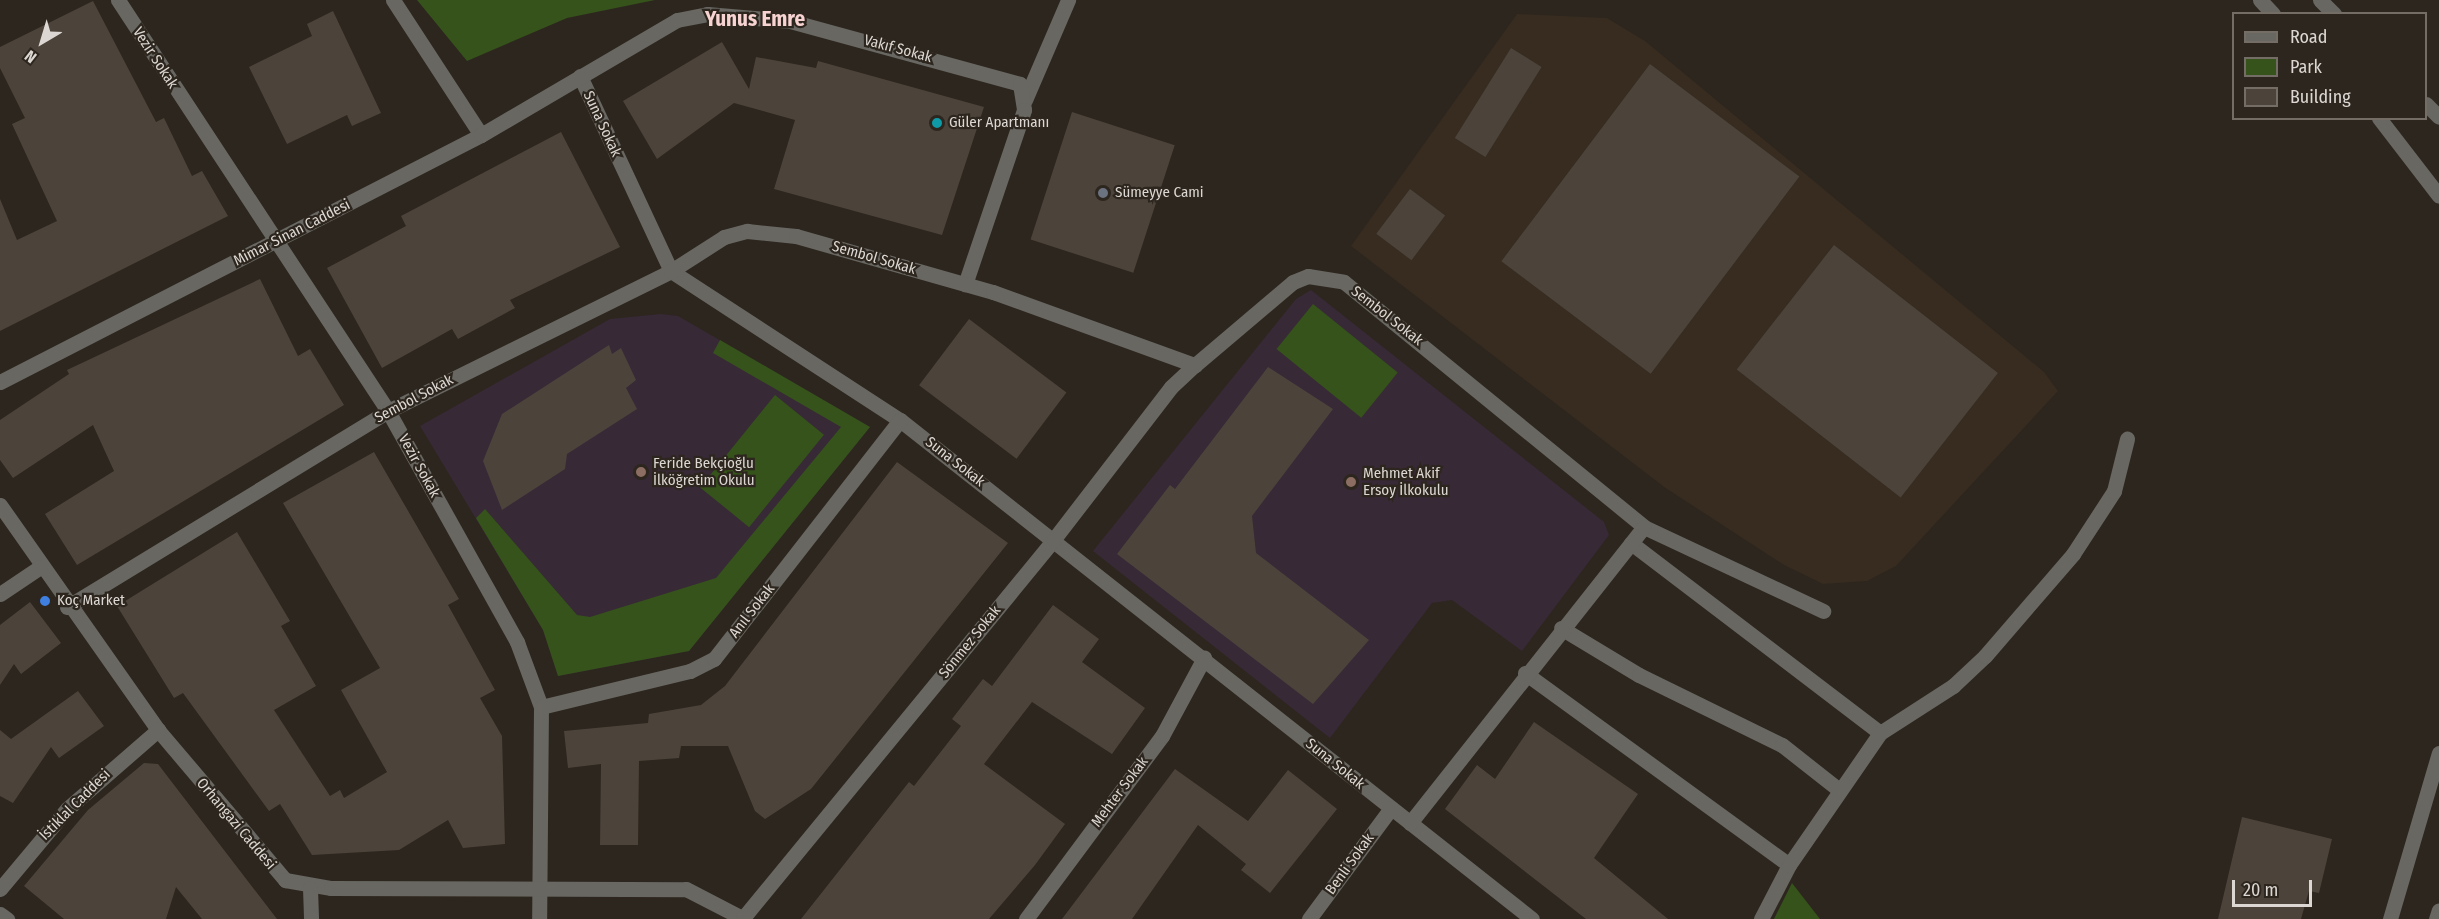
<!DOCTYPE html>
<html>
<head>
<meta charset="utf-8">
<style>
  body { margin:0 }
  #map { position:relative; width:2439px; height:919px; overflow:hidden; background:#2d261e; font-family:"Fira Sans Condensed",sans-serif }
  div>[style] { position:absolute }
  .built>* { inset:0; background:#372c1f }
  .education>* { inset:0; background:#382936 }
  .green>* { inset:0; background:#35531b; transform-origin:0 0 }
  .building>* { inset:0; background:#4c443b; transform-origin:0 0 }
  .minor>* { height:15px; margin:-7.5px; padding:0 7.5px; transform-origin:7.5px; border-radius:7.5px; background:#686762 }
  .dots>* { width:16px; height:16px; translate:-50% -50%; box-sizing:border-box; border:3px solid #2d261e; border-radius:50% }
  span { translate:-50% -50%; white-space:nowrap; text-align:center; line-height:1.15; -webkit-text-stroke:4.5px #2d261e; paint-order:stroke }
  .street-label { font-size:15px; color:#dcd7d2 }
  .poi-label { font-size:15px; color:#dcd7d2 }
  .left { translate:0 -50%; text-align:left }
  .district-label { font-size:21px; color:#f7d3d2; font-weight:700 }
  .legend { position:absolute; left:2232px; top:12px; width:195px; height:108px; box-sizing:border-box; background:#2d261e; border:2px solid #736d66; margin:0; padding:8px 10px; list-style:none; font-size:18px; color:#dcd7d2 }
  .legend li { display:flex; align-items:center; gap:12px; height:30px }
  .legend b { width:30px; border:2px solid #736d66 }
  .north { position:absolute; left:12px; top:12px; width:60px; height:60px; -webkit-text-stroke:4px #2d261e; paint-order:stroke; rotate:218deg; font-size:16px; font-weight:700; line-height:24px; text-align:center; color:#dcd7d2 }
  .north::after { content:''; display:block; margin:auto; width:21px; height:27px; background:#dcd7d2; clip-path:polygon(50% 0,100% 100%,50% 72%,0 100%) }
  .scale { position:absolute; left:2232px; top:880px; width:80px; height:27px; box-sizing:border-box; border:3px solid #dcd7d2; border-top:0; padding-left:8px; font-size:18px; line-height:21px; white-space:nowrap; color:#dcd7d2; -webkit-text-stroke:4px #2d261e; paint-order:stroke }
</style>
</head>
<body>
<div id="map">
  <div class="built">
    <i style="clip-path:polygon(1517px 14px,1607px 18px,1645px 41px,2044px 372px,2058px 391px,1896px 566px,1867px 581px,1823px 584px,1784px 565px,1664px 487px,1351px 246px)"></i>
  </div>
  <div class="education">
    <i style="clip-path:polygon(1311px 290px,1604px 522px,1609px 535px,1522px 651px,1452px 600px,1432px 603px,1330px 738px,1093px 551px,1296px 299px)"></i>
    <i style="clip-path:polygon(661px 314px,678px 316px,870px 427px,689px 651px,558px 676px,543px 630px,420px 426px,610px 319px)"></i>
  </div>
  <div class="green">
    <i style="clip-path:polygon(417px 0,655px 0,567px 18px,467px 61px)"></i>
    <i style="left:1313px;top:304px;width:109px;height:58px;rotate:39deg"></i>
    <i style="clip-path:polygon(720px 340px,870px 427px,689px 651px,558px 676px,543px 630px,476px 518px,485px 509px,577px 615px,590px 617px,716px 578px,841px 427px,713px 353px)"></i>
    <i style="left:775px;top:395px;width:63px;height:119px;rotate:39deg"></i>
    <i style="clip-path:polygon(1792px 883px,1820px 919px,1774px 919px)"></i>
  </div>
  <div class="building">
    <i style="clip-path:polygon(93px 1px,156px 122px,164px 118px,192px 176px,202px 171px,228px 216px,0 331px,0 199px,17px 240px,57px 221px,12px 124px,25px 118px,0 68px,0 47px)"></i>
    <i style="clip-path:polygon(333px 11px,381px 113px,352px 126px,347px 115px,287px 144px,249px 67px,312px 36px,307px 24px)"></i>
    <i style="clip-path:polygon(722px 42px,749px 89px,756px 57px,816px 68px,818px 61px,984px 107px,942px 235px,774px 189px,795px 120px,734px 103px,657px 159px,623px 101px)"></i>
    <i style="left:1511px;top:48px;width:36px;height:106px;rotate:32deg"></i>
    <i style="left:1650px;top:64px;width:187px;height:247px;rotate:37deg"></i>
    <i style="left:1072px;top:112px;width:108px;height:134px;rotate:18deg"></i>
    <i style="clip-path:polygon(561px 132px,620px 247px,510px 300px,515px 308px,458px 339px,452px 329px,382px 368px,327px 268px,406px 226px,401px 216px)"></i>
    <i style="left:1410px;top:189px;width:44px;height:56px;rotate:37deg"></i>
    <i style="left:1834px;top:245px;width:208px;height:158px;rotate:38deg"></i>
    <i style="clip-path:polygon(260px 279px,298px 356px,310px 349px,344px 405px,77px 565px,45px 514px,114px 471px,93px 425px,13px 478px,0 460px,0 420px,69px 374px,67px 370px)"></i>
    <i style="left:969px;top:319px;width:122px;height:83px;rotate:37deg"></i>
    <i style="clip-path:polygon(609px 345px,612px 354px,621px 348px,636px 380px,626px 388px,637px 409px,567px 454px,565px 469px,502px 510px,483px 461px,502px 414px)"></i>
    <i style="clip-path:polygon(1268px 367px,1333px 409px,1252px 516px,1256px 553px,1369px 640px,1313px 704px,1117px 554px,1170px 485px,1175px 489px)"></i>
    <i style="clip-path:polygon(374px 452px,459px 599px,448px 605px,495px 690px,480px 698px,502px 736px,505px 844px,463px 848px,448px 820px,399px 850px,312px 855px,280px 804px,269px 811px,183px 693px,174px 698px,117px 606px,237px 532px,290px 621px,281px 626px,316px 686px,274px 710px,330px 796px,340px 790px,344px 798px,387px 772px,341px 690px,380px 668px,283px 503px)"></i>
    <i style="clip-path:polygon(897px 462px,1008px 543px,811px 789px,765px 819px,755px 811px,728px 746px,681px 746px,679px 758px,639px 761px,638px 845px,600px 845px,601px 764px,568px 768px,564px 731px,648px 723px,649px 714px,701px 705px,725px 686px)"></i>
    <i style="clip-path:polygon(30px 602px,61px 643px,21px 674px,14px 664px,0 685px,0 625px)"></i>
    <i style="clip-path:polygon(1053px 605px,1099px 639px,1082px 662px,1145px 708px,1112px 754px,1032px 702px,984px 764px,1065px 824px,1035px 865px,989px 919px,801px 919px,909px 782px,914px 786px,961px 726px,952px 719px,983px 679px,992px 686px)"></i>
    <i style="clip-path:polygon(78px 691px,104px 726px,59px 758px,51px 747px,13px 803px,0 796px,0 730px,11px 739px)"></i>
    <i style="clip-path:polygon(1534px 722px,1638px 794px,1594px 858px,1668px 919px,1586px 919px,1445px 809px,1477px 765px,1495px 779px)"></i>
    <i style="clip-path:polygon(144px 763px,158px 764px,277px 919px,202px 919px,176px 887px,166px 919px,64px 919px,24px 886px,88px 810px)"></i>
    <i style="clip-path:polygon(1175px 769px,1248px 821px,1288px 770px,1337px 809px,1270px 893px,1241px 870px,1246px 864px,1198px 825px,1132px 919px,1062px 919px)"></i>
    <i style="clip-path:polygon(2242px 817px,2332px 839px,2319px 893px,2309px 891px,2301px 919px,2218px 919px)"></i>
  </div>
  <div class="minor">
    <i style="left:118px;top:0;width:492px;rotate:56.7deg"></i>
    <i style="left:388px;top:411px;width:265px;rotate:60.8deg"></i>
    <i style="left:517px;top:642px;width:69px;rotate:69.7deg"></i>
    <i style="left:541px;top:707px;width:212px;rotate:90.5deg"></i>
    <i style="left:393px;top:0;width:161px;rotate:56.9deg"></i>
    <i style="left:2260px;top:0;width:19px;rotate:47deg"></i>
    <i style="left:2320px;top:0;width:20px;rotate:45deg"></i>
    <i style="left:580px;top:76px;width:215px;rotate:65deg"></i>
    <i style="left:671px;top:271px;width:273px;rotate:33.1deg"></i>
    <i style="left:900px;top:420px;width:805px;rotate:38.29deg"></i>
    <i style="left:1025px;top:100px;width:109px;rotate:-66.7deg"></i>
    <i style="left:2426px;top:104px;width:18px;rotate:45deg"></i>
    <i style="left:2379px;top:118px;width:98px;rotate:52.4deg"></i>
    <i style="left:0;top:382px;width:541px;rotate:-27.18deg"></i>
    <i style="left:481px;top:135px;width:227px;rotate:-30.4deg"></i>
    <i style="left:677px;top:20px;width:31px;rotate:-11deg"></i>
    <i style="left:707px;top:14px;width:83px;rotate:4.8deg"></i>
    <i style="left:790px;top:21px;width:238px;rotate:15.3deg"></i>
    <i style="left:1020px;top:84px;width:26px;rotate:81deg"></i>
    <i style="left:1024px;top:110px;width:184px;rotate:108.7deg"></i>
    <i style="left:0;top:505px;width:275px;rotate:54.9deg"></i>
    <i style="left:158px;top:730px;width:197px;rotate:49.7deg"></i>
    <i style="left:285px;top:880px;width:47px;rotate:9.9deg"></i>
    <i style="left:331px;top:888px;width:355px;rotate:0.2deg"></i>
    <i style="left:686px;top:889px;width:65px;rotate:27.3deg"></i>
    <i style="left:1631px;top:543px;width:313px;rotate:37.3deg"></i>
    <i style="left:0;top:594px;width:48px;rotate:-34deg"></i>
    <i style="left:67px;top:607px;width:376px;rotate:-31.4deg"></i>
    <i style="left:388px;top:411px;width:316px;rotate:-26.3deg"></i>
    <i style="left:671px;top:271px;width:63px;rotate:-32.7deg"></i>
    <i style="left:724px;top:237px;width:24px;rotate:-15deg"></i>
    <i style="left:747px;top:231px;width:49px;rotate:5.8deg"></i>
    <i style="left:796px;top:236px;width:205px;rotate:15.9deg"></i>
    <i style="left:993px;top:292px;width:215px;rotate:19.9deg"></i>
    <i style="left:1195px;top:365px;width:128px;rotate:-40.3deg"></i>
    <i style="left:1293px;top:282px;width:16px;rotate:-22deg"></i>
    <i style="left:1308px;top:276px;width:36px;rotate:9deg"></i>
    <i style="left:1344px;top:282px;width:387px;rotate:39.2deg"></i>
    <i style="left:1644px;top:527px;width:198px;rotate:25.1deg"></i>
    <i style="left:1561px;top:628px;width:91px;rotate:31.1deg"></i>
    <i style="left:1639px;top:675px;width:159px;rotate:26.1deg"></i>
    <i style="left:1782px;top:745px;width:71px;rotate:38.2deg"></i>
    <i style="left:1525px;top:673px;width:326px;rotate:36deg"></i>
    <i style="left:541px;top:707px;width:153px;rotate:-13.6deg"></i>
    <i style="left:690px;top:671px;width:27px;rotate:-27deg"></i>
    <i style="left:714px;top:659px;width:303px;rotate:-52.1deg"></i>
    <i style="left:1410px;top:823px;width:377px;rotate:-51.7deg"></i>
    <i style="left:310px;top:888px;width:31px;rotate:88deg"></i>
    <i style="left:0;top:889px;width:104px;rotate:-50.1deg"></i>
    <i style="left:67px;top:809px;width:121px;rotate:-41deg"></i>
    <i style="left:0;top:914px;width:9px;rotate:36deg"></i>
    <i style="left:743px;top:918px;width:490px;rotate:-50.6deg"></i>
    <i style="left:1054px;top:539px;width:192px;rotate:-52.4deg"></i>
    <i style="left:1171px;top:387px;width:33px;rotate:-43deg"></i>
    <i style="left:1026px;top:919px;width:228px;rotate:-53.4deg"></i>
    <i style="left:1162px;top:736px;width:89px;rotate:-61.7deg"></i>
    <i style="left:1309px;top:919px;width:138px;rotate:-53.5deg"></i>
    <i style="left:1761px;top:919px;width:61px;rotate:-62.6deg"></i>
    <i style="left:1789px;top:865px;width:160px;rotate:-55.4deg"></i>
    <i style="left:1880px;top:733px;width:87px;rotate:-32.8deg"></i>
    <i style="left:1953px;top:686px;width:44px;rotate:-43.2deg"></i>
    <i style="left:1985px;top:656px;width:135px;rotate:-49.2deg"></i>
    <i style="left:2073px;top:554px;width:75px;rotate:-56.9deg"></i>
    <i style="left:2114px;top:491px;width:54px;rotate:-76deg"></i>
    <i style="left:2390px;top:919px;width:173px;rotate:-73.6deg"></i>
    <i style="left:2436px;top:919px;width:9px;rotate:-72deg"></i>
  </div>
  <div class="dots">
    <i style="left:937px;top:123px;background:#0f9aa8"></i>
    <i style="left:1103px;top:193px;background:#6b7280"></i>
    <i style="left:641px;top:472px;background:#8d6e63"></i>
    <i style="left:1351px;top:482px;background:#8d6e63"></i>
    <i style="left:45px;top:601px;background:#3f7fe0"></i>
  </div>
  <div class="street-label">
    <span style="left:898px;top:49px;rotate:15deg">Vakıf Sokak</span>
    <span style="left:155px;top:58px;rotate:57deg">Vezir Sokak</span>
    <span style="left:602px;top:124px;rotate:65deg">Suna Sokak</span>
    <span style="left:292px;top:233px;rotate:-27deg">Mimar Sinan Caddesi</span>
    <span style="left:874px;top:258px;rotate:16deg">Sembol Sokak</span>
    <span style="left:1387px;top:316px;rotate:38deg">Sembol Sokak</span>
    <span style="left:414px;top:399px;rotate:-28deg">Sembol Sokak</span>
    <span style="left:955px;top:462px;rotate:38deg">Suna Sokak</span>
    <span style="left:419px;top:466px;rotate:61deg">Vezir Sokak</span>
    <span style="left:752px;top:611px;rotate:-52deg">Anıl Sokak</span>
    <span style="left:970px;top:642px;rotate:-51deg">Sönmez Sokak</span>
    <span style="left:1335px;top:764px;rotate:39deg">Suna Sokak</span>
    <span style="left:1120px;top:792px;rotate:-53deg">Mehter Sokak</span>
    <span style="left:75px;top:805px;rotate:-45deg">İstiklal Caddesi</span>
    <span style="left:236px;top:824px;rotate:50deg">Orhangazi Caddesi</span>
    <span style="left:1350px;top:864px;rotate:-54deg">Benli Sokak</span>
  </div>
  <div class="poi-label">
    <span class="left" style="left:949px;top:123px">Güler Apartmanı</span>
    <span class="left" style="left:1115px;top:193px">Sümeyye Cami</span>
    <span class="left" style="left:653px;top:472px">Feride Bekçioğlu<br>İlköğretim Okulu</span>
    <span class="left" style="left:1363px;top:482px">Mehmet Akif<br>Ersoy İlkokulu</span>
    <span class="left" style="left:57px;top:601px">Koç Market</span>
  </div>
  <div class="district-label">
    <span style="left:755px;top:19px">Yunus Emre</span>
  </div>
  <ul class="legend">
  <li><b style="height:8px;background:#686762"></b>Road</li>
  <li><b style="height:16px;background:#35531b"></b>Park</li>
  <li><b style="height:16px;background:#4c443b"></b>Building</li>
  </ul>
  <div class="north">N</div>
  <div class="scale">20 m</div>
</div>
</body>
</html>
